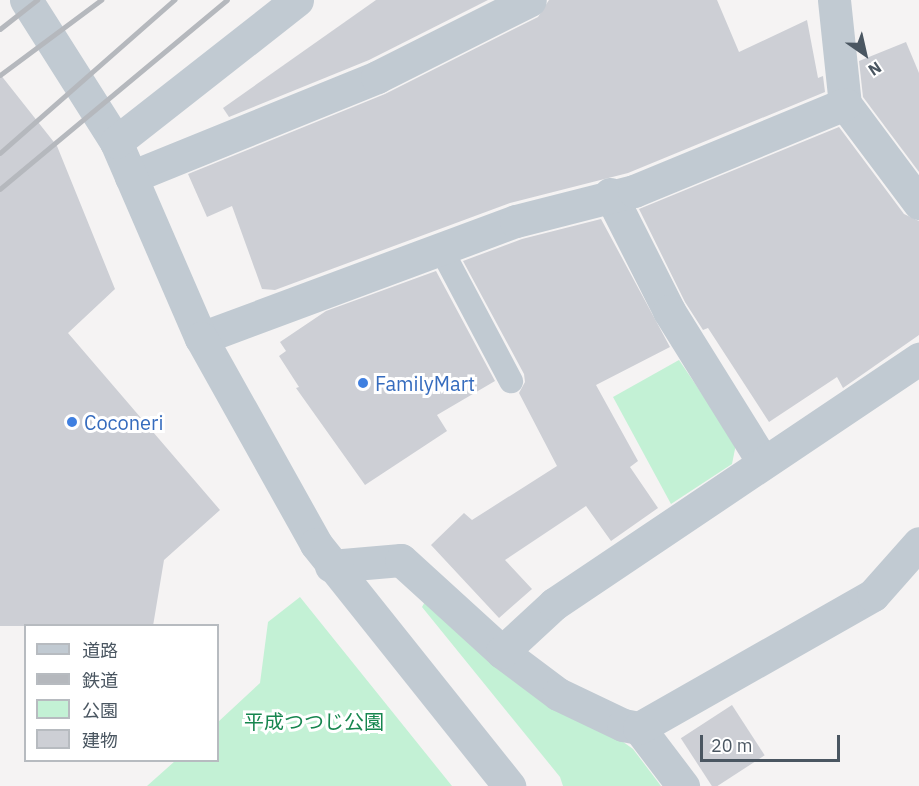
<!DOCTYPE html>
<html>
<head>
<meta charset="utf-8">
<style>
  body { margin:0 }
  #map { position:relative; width:919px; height:786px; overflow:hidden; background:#f5f3f3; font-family:"IBM Plex Sans","Noto Sans JP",sans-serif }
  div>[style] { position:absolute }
  .green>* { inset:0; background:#c3f1d5 }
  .building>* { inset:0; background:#cdcfd5; transform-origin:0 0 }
  .service>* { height:24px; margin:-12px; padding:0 12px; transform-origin:12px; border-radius:12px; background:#c1cad2 }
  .minor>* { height:33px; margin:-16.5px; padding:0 16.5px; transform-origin:16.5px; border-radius:16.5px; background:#c1cad2 }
  .tertiary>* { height:33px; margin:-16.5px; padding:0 16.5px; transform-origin:16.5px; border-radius:16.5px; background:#c1cad2 }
  .rail>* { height:4.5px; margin:-2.25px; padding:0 2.25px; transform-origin:2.25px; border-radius:2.25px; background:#b5b8bd }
  .dots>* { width:16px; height:16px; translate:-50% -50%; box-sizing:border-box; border:3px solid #fff; border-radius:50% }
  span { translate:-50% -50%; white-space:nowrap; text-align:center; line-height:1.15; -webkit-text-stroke:6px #fff; paint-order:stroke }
  .shop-label { font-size:20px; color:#366cbe }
  .left { translate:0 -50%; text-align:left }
  .park-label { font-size:20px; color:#17864f }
  .legend { position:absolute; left:24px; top:624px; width:195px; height:138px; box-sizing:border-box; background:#fff; border:2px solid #b7bbc0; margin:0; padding:8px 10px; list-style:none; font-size:18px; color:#4a5661 }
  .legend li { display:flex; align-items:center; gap:12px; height:30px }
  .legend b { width:30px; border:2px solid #b7bbc0 }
  .north { position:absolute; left:835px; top:24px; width:60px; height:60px; -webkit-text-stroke:4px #fff; paint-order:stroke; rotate:146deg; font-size:16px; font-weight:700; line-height:24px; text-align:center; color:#4a5661 }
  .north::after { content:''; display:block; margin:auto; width:21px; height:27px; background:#4a5661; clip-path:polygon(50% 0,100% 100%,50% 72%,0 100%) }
  .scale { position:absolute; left:700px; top:735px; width:140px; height:27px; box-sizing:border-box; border:3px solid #4a5661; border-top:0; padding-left:8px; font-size:18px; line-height:21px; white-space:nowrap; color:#4a5661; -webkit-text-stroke:4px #fff; paint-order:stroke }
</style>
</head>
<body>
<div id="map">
  <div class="green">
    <i style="clip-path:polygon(679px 360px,736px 444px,732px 464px,671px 504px,613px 397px)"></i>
    <i style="clip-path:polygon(300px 597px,452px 786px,147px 786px,175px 761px,218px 760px,218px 722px,260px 683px,268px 622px)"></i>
    <i style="clip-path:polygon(426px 600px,633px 749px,661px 786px,563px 786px,560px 777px,422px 607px)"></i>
  </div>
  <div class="building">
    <i style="clip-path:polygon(376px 0,488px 0,369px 60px,229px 117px,223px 108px)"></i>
    <i style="clip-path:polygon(549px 0,717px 0,739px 52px,807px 20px,818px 78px,823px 76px,825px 92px,628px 173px,510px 203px,275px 290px,262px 289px,232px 206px,207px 217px,188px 174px,385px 94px,538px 17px)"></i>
    <i style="clip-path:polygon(906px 42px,919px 73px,919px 172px,863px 97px,859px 61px)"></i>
    <i style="clip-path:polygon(0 74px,57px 146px,115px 289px,68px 333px,220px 510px,164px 560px,153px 626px,0 626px)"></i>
    <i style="clip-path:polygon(839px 127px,904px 214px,919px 221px,919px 335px,843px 388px,837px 377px,769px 422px,708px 328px,703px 330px,685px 302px,639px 209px)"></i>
    <i style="clip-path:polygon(601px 219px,670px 347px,596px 385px,638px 461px,630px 467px,658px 508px,611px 541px,586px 506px,505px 560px,532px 589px,499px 618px,431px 545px,464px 513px,472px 520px,557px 466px,519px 393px,525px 382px,524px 374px,463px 261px,522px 239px)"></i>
    <i style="clip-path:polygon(436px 271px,495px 381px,437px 415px,447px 431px,365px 485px,296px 388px,299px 387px,279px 356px,286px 351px,280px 342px,326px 311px)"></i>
    <i style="left:732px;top:705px;width:60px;height:61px;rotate:57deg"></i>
  </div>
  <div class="service">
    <i style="left:440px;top:247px;width:152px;rotate:62.1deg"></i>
  </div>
  <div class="minor">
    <i style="left:834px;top:0;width:105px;rotate:84deg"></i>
    <i style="left:845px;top:104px;width:124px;rotate:53.2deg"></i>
    <i style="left:131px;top:177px;width:266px;rotate:-22.1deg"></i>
    <i style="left:377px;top:77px;width:171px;rotate:-26.7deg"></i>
    <i style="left:610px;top:194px;width:131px;rotate:63.2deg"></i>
    <i style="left:669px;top:311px;width:178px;rotate:58.1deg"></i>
    <i style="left:201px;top:338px;width:336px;rotate:-20.4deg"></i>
    <i style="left:516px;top:221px;width:122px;rotate:-14.3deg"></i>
    <i style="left:634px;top:191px;width:228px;rotate:-22.4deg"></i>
    <i style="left:331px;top:566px;width:70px;rotate:-4.9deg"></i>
    <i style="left:401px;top:560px;width:137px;rotate:42.3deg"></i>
    <i style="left:502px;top:652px;width:70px;rotate:36.9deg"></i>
    <i style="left:558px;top:694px;width:72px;rotate:25.5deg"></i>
    <i style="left:623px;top:725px;width:16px;rotate:11deg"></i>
    <i style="left:639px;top:728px;width:73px;rotate:52.8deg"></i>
    <i style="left:502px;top:652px;width:71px;rotate:-42.7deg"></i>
    <i style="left:554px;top:604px;width:440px;rotate:-33.9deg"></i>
    <i style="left:639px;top:728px;width:269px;rotate:-29.6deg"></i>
    <i style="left:873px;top:595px;width:69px;rotate:-48.5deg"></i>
  </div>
  <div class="tertiary">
    <i style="left:26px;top:0;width:168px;rotate:57.6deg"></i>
    <i style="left:116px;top:142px;width:214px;rotate:66.6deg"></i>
    <i style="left:201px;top:338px;width:236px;rotate:60.8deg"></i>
    <i style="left:316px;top:544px;width:310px;rotate:51.4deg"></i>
    <i style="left:116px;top:142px;width:230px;rotate:-38.1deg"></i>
  </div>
  <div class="rail">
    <i style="left:0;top:29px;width:47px;rotate:-38.1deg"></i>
    <i style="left:0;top:75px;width:126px;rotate:-36.6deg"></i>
    <i style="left:0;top:153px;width:232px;rotate:-41.3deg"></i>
    <i style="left:0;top:189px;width:295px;rotate:-39.8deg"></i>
  </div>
  <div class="dots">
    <i style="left:363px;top:383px;background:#3f7fe0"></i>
    <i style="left:72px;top:422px;background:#3f7fe0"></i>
  </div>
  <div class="shop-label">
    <span class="left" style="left:375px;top:383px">FamilyMart</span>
    <span class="left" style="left:84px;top:422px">Coconeri</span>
  </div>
  <div class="park-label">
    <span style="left:314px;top:721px">平成つつじ公園</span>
  </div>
  <ul class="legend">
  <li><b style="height:8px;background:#c1cad2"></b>道路</li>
  <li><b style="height:8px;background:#b5b8bd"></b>鉄道</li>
  <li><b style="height:16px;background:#c3f1d5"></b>公園</li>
  <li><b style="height:16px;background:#cdcfd5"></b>建物</li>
  </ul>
  <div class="north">N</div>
  <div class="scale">20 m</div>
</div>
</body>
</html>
